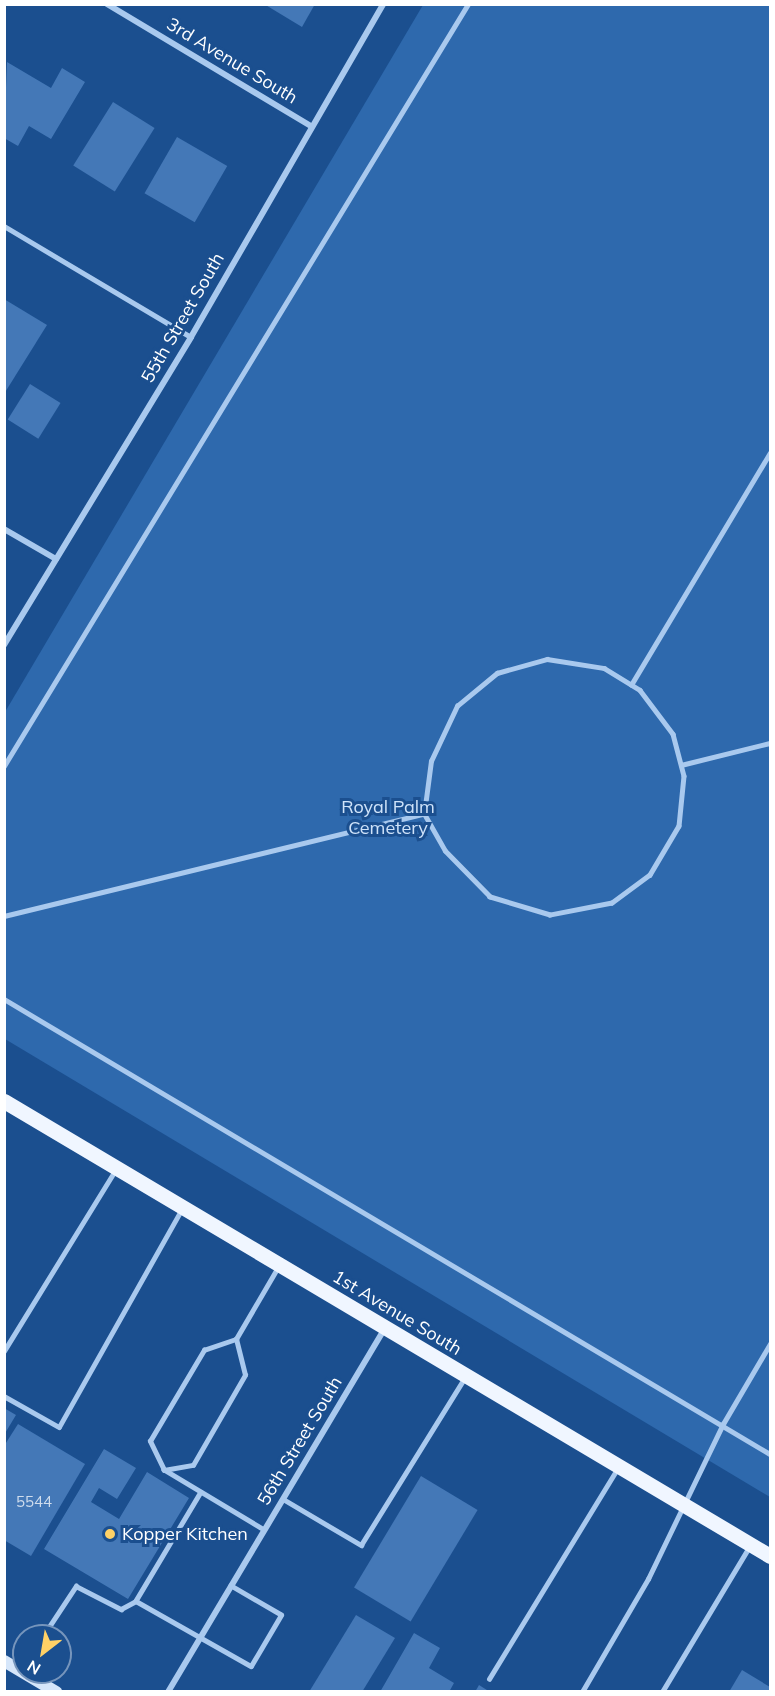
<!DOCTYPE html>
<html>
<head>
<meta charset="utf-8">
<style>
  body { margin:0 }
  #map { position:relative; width:775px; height:1696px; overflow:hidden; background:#1b4f8f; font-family:Mulish,sans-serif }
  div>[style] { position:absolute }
  .green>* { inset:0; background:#2e69ad }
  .building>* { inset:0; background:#4478b7; transform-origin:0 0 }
  .lane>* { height:4.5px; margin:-2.25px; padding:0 2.25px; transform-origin:2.25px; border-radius:2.25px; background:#a9c9ee }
  .street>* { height:6px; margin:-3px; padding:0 3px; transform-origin:3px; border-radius:3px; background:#a9c9ee }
  .secondary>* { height:12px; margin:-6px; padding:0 6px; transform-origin:6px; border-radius:6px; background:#d6e6fa }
  .primary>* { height:15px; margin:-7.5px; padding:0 7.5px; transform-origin:7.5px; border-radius:7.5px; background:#f0f6ff }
  .dots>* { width:16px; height:16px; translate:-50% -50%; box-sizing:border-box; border:3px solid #1b4f8f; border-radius:50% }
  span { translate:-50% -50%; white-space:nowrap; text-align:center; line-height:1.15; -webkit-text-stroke:6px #1b4f8f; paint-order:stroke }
  .number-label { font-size:15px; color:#d0dded }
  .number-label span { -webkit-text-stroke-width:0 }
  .street-label { font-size:18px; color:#fff }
  .park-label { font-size:18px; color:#cfe3fa }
  .poi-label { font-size:18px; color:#fff }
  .left { translate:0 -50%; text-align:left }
  .frame { position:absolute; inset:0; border:6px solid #fff; pointer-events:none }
  .north { position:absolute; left:12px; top:1624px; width:60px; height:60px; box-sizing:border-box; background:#1b4f8f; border:2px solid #7695bc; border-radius:50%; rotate:211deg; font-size:16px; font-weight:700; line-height:24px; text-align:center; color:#fff }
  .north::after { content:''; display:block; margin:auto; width:21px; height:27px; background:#ffd166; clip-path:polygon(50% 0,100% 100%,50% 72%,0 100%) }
</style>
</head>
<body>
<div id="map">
  <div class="green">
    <i style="clip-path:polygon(423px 5px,770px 5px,770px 1497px,5px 1039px,5px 712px)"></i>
  </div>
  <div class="building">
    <i style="clip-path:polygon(264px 4px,315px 4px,302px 27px)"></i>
    <i style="clip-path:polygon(7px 62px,51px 88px,62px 68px,85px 82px,51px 139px,29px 126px,18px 146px,4px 138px)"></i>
    <i style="left:113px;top:102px;width:49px;height:75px;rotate:32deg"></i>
    <i style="left:177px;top:137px;width:58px;height:65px;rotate:30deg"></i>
    <i style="clip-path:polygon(4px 299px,47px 325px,4px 394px)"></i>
    <i style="left:30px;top:384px;width:36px;height:42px;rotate:32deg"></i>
    <i style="clip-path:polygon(4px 1408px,16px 1415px,4px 1435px)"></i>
    <i style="clip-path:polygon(18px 1424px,85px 1464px,31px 1556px,4px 1540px,4px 1446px)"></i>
    <i style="clip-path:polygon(104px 1449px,136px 1468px,117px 1499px,99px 1488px,91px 1502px,119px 1519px,147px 1472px,189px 1498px,128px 1599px,44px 1549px)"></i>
    <i style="left:421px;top:1476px;width:66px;height:130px;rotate:31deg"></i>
    <i style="clip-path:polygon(356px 1615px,395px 1638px,362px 1692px,309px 1692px)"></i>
    <i style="clip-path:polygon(414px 1633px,440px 1648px,429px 1668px,454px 1683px,449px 1692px,380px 1692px)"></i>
    <i style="clip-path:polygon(742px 1670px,770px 1687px,770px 1692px,729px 1692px)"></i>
    <i style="clip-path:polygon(479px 1685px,490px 1692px,475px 1692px)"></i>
  </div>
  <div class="lane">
    <i style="left:4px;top:226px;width:217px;rotate:30.7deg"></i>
    <i style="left:547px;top:659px;width:58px;rotate:9deg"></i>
    <i style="left:604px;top:668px;width:42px;rotate:31.4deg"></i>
    <i style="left:640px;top:690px;width:55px;rotate:53.1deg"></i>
    <i style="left:673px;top:734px;width:43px;rotate:75.3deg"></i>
    <i style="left:684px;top:776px;width:50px;rotate:95.7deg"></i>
    <i style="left:679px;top:826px;width:57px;rotate:120.6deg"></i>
    <i style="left:650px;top:875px;width:47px;rotate:143.6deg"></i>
    <i style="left:612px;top:903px;width:63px;rotate:169deg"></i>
    <i style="left:550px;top:915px;width:63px;rotate:-163.3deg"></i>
    <i style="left:490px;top:897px;width:64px;rotate:-134.4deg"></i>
    <i style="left:445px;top:851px;width:43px;rotate:-119.6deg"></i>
    <i style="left:424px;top:814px;width:53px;rotate:-82.5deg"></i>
    <i style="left:431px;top:761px;width:61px;rotate:-64.7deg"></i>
    <i style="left:457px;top:706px;width:52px;rotate:-39.5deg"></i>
    <i style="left:497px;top:673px;width:52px;rotate:-15.6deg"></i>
    <i style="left:631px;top:685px;width:270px;rotate:-59.1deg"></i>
    <i style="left:681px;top:765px;width:92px;rotate:-13.9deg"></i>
    <i style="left:4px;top:766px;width:892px;rotate:-58.66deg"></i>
    <i style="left:4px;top:916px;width:432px;rotate:-13.7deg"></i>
    <i style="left:4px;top:999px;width:891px;rotate:30.71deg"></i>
    <i style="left:4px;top:1351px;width:214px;rotate:-58.4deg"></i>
    <i style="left:4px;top:1396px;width:63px;rotate:29.4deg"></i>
    <i style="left:59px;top:1427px;width:250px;rotate:-60.6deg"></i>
    <i style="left:164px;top:1470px;width:29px;rotate:-10deg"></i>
    <i style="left:193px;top:1465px;width:104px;rotate:-60deg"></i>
    <i style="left:245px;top:1375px;width:37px;rotate:-104deg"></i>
    <i style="left:201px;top:1492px;width:127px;rotate:120.8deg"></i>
    <i style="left:136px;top:1601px;width:132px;rotate:29.5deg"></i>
    <i style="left:251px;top:1666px;width:59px;rotate:-59.5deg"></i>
    <i style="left:281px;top:1615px;width:58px;rotate:-149.9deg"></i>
    <i style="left:283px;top:1499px;width:91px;rotate:30.5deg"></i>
    <i style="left:361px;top:1545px;width:198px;rotate:-58.2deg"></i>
    <i style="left:264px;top:1530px;width:117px;rotate:-149deg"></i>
    <i style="left:164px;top:1470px;width:32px;rotate:-116deg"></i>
    <i style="left:150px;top:1441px;width:106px;rotate:-59.3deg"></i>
    <i style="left:204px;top:1350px;width:34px;rotate:-19deg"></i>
    <i style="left:236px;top:1339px;width:83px;rotate:-59.7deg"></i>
    <i style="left:43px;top:1636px;width:60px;rotate:-56.6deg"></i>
    <i style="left:76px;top:1586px;width:51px;rotate:27.1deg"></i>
    <i style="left:121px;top:1609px;width:17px;rotate:-28deg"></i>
    <i style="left:489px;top:1679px;width:246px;rotate:-58.6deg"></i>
    <i style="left:582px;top:1692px;width:131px;rotate:-59.7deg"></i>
    <i style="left:648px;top:1579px;width:172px;rotate:-64.2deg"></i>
    <i style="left:723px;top:1424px;width:93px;rotate:-59.6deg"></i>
    <i style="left:662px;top:1692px;width:169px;rotate:-59deg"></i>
  </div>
  <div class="street">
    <i style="left:107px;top:4px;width:238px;rotate:30.9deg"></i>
    <i style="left:4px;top:529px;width:60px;rotate:30deg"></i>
    <i style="left:4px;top:645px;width:360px;rotate:-58.7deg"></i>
    <i style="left:191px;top:337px;width:384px;rotate:-60deg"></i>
    <i style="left:168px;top:1692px;width:422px;rotate:-59.2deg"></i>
  </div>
  <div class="secondary">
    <i style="left:4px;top:1661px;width:61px;rotate:30.8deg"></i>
  </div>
  <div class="primary">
    <i style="left:4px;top:1101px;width:891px;rotate:30.71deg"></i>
  </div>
  <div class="dots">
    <i style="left:110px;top:1534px;background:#ffd166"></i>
  </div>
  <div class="number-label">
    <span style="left:34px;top:1502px">5544</span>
  </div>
  <div class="street-label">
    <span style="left:232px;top:61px;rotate:31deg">3rd Avenue South</span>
    <span style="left:183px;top:318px;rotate:-60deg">55th Street South</span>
    <span style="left:397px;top:1313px;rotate:31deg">1st Avenue South</span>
    <span style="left:300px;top:1441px;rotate:-59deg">56th Street South</span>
  </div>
  <div class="park-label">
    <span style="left:388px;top:818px">Royal Palm<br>Cemetery</span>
  </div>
  <div class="poi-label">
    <span class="left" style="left:122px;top:1534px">Kopper Kitchen</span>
  </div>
  <div class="frame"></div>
  <div class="north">N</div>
</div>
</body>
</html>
